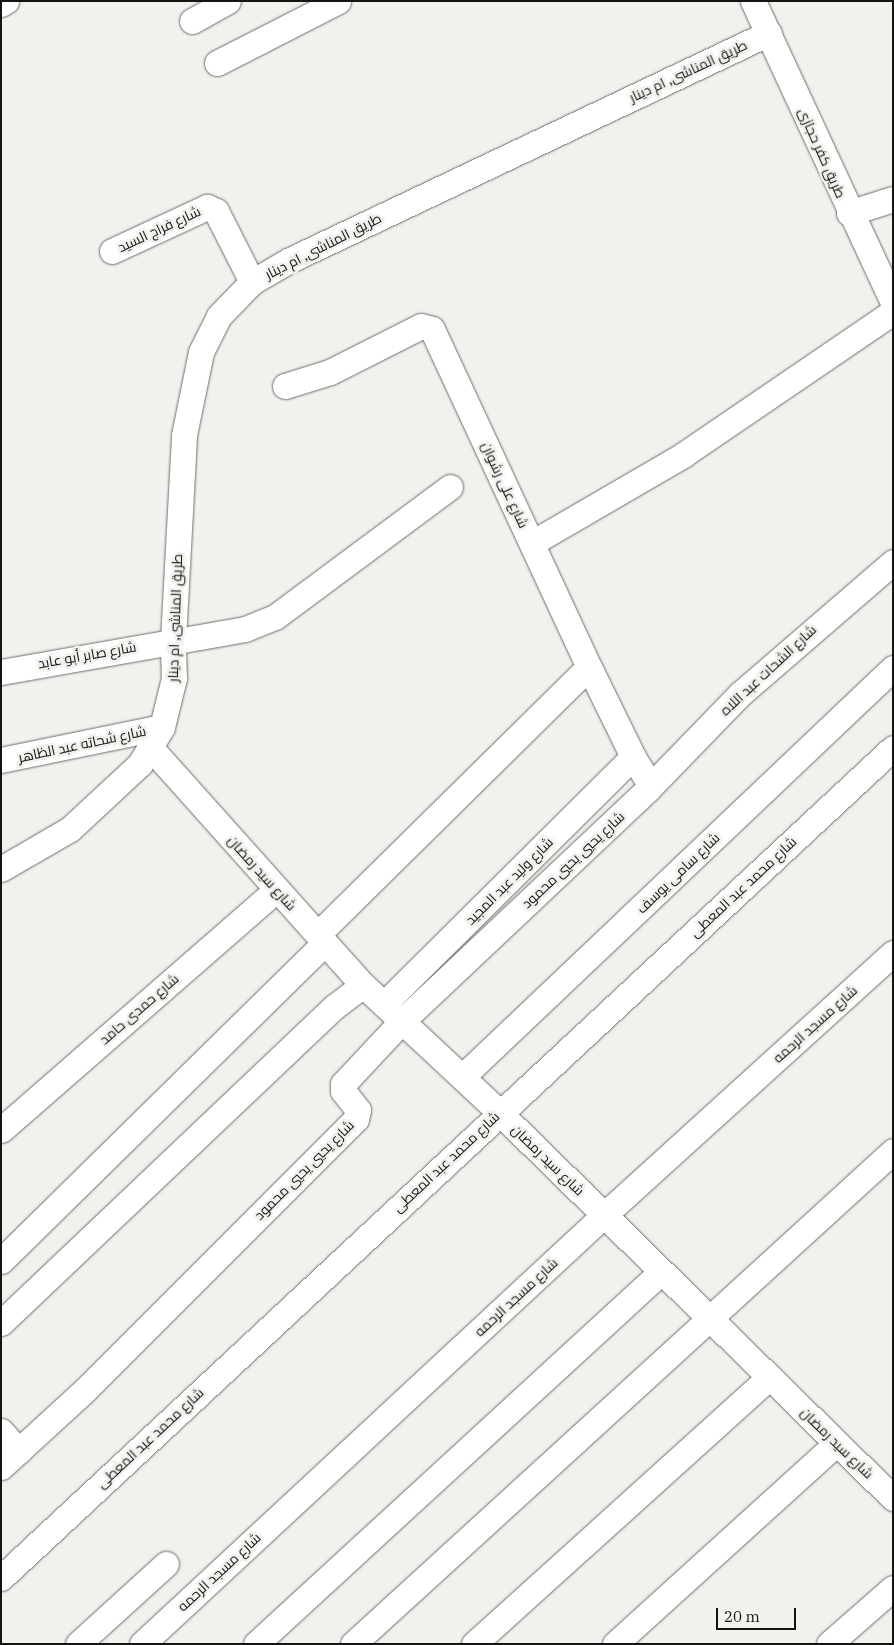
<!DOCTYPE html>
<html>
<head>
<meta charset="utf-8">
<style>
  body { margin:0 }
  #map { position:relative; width:894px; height:1645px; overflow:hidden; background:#f1f1ed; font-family:"IBM Plex Serif",Cairo,serif }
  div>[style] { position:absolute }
  .roads { filter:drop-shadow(0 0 1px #6d6d6a) drop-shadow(0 0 1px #6d6d6a) }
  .minor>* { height:25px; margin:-12.5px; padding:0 12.5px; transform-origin:12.5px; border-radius:12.5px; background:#fff }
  span { translate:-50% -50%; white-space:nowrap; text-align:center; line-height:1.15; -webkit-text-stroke:5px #f1f1ed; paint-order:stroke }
  .street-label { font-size:14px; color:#141413 }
  .frame { position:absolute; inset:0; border:2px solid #141413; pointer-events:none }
  .scale { position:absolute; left:716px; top:1608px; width:80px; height:22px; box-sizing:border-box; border:2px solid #141413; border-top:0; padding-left:6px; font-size:15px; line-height:18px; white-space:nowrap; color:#141413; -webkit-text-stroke:4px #f1f1ed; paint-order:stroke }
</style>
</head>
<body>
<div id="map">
  <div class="roads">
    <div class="minor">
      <i style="left:753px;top:1px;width:333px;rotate:65.1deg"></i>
      <i style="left:1px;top:4px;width:6px;rotate:-31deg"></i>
      <i style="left:192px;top:21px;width:41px;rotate:-29.1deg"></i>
      <i style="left:217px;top:63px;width:136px;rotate:-27.1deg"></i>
      <i style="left:849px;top:213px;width:46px;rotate:-17.7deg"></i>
      <i style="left:112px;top:251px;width:105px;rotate:-24.9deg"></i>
      <i style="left:207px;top:207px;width:10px;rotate:24deg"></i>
      <i style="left:216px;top:211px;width:80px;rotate:63.1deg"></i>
      <i style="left:285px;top:386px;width:47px;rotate:-17.3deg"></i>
      <i style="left:330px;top:372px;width:102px;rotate:-26.8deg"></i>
      <i style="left:421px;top:326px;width:11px;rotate:15deg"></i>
      <i style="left:432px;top:329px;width:373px;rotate:65.1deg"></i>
      <i style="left:589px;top:667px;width:100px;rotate:63.9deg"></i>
      <i style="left:633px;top:757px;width:32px;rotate:58deg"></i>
      <i style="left:532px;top:543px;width:175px;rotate:-30.2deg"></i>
      <i style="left:683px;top:455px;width:254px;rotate:-34.3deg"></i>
      <i style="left:1px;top:672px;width:248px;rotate:-10deg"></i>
      <i style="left:245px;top:629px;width:32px;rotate:-22deg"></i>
      <i style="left:275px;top:617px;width:218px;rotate:-36.6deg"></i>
      <i style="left:150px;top:747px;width:319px;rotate:48.2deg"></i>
      <i style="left:363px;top:985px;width:186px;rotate:43deg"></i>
      <i style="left:499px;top:1112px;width:552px;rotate:44.41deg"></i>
      <i style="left:1px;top:760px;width:164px;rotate:-11.6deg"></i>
      <i style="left:1px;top:869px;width:80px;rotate:-30.1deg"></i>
      <i style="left:70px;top:829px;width:96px;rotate:-42.9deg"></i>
      <i style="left:140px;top:764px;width:43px;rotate:-59.3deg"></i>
      <i style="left:162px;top:727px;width:50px;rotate:-76.2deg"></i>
      <i style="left:174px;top:678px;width:38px;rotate:-92deg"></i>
      <i style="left:173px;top:640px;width:205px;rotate:-86.9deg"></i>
      <i style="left:184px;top:435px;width:85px;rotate:-78.4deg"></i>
      <i style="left:201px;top:352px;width:40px;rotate:-63.4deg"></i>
      <i style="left:219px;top:316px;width:47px;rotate:-45.9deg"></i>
      <i style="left:252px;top:282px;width:44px;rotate:-30.1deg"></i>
      <i style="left:290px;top:260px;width:530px;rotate:-25.36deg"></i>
      <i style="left:318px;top:934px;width:380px;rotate:-44.6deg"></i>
      <i style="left:384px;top:1004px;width:351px;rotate:-44.8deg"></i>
      <i style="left:462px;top:1077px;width:594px;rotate:-43.5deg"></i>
      <i style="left:1px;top:1130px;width:366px;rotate:-41.1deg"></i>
      <i style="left:1px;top:1261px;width:454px;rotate:-44.5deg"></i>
      <i style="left:1px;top:1323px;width:459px;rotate:-43.5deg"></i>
      <i style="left:334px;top:1007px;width:36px;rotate:-37deg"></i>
      <i style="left:1px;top:1431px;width:27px;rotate:48deg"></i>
      <i style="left:1px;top:1467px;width:114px;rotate:-42.5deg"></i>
      <i style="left:85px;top:1390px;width:383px;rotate:-45deg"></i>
      <i style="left:356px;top:1119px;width:9px;rotate:-77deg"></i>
      <i style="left:358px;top:1110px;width:24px;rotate:-128deg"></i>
      <i style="left:343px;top:1091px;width:7px;rotate:-90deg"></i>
      <i style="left:343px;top:1084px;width:86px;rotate:-46.9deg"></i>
      <i style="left:402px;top:1021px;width:338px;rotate:-43.3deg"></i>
      <i style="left:648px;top:789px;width:132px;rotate:-45.9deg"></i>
      <i style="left:740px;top:694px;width:202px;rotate:-40.8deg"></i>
      <i style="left:1px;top:1578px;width:1218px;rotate:-42.94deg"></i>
      <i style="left:78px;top:1644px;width:119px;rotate:-42.3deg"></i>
      <i style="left:142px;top:1644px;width:630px;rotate:-42.88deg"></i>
      <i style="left:604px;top:1215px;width:390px;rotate:-42.2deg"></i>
      <i style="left:256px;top:1644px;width:550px;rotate:-42.57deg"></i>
      <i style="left:353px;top:1644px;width:731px;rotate:-42.39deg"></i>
      <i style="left:474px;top:1644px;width:396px;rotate:-42.1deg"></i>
      <i style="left:615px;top:1644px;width:299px;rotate:-42.2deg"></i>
      <i style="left:829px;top:1644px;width:85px;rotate:-41.2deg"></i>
    </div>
  </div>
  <div class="street-label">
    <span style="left:688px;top:71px;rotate:-25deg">طريق المناشى, ام دينار</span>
    <span style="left:822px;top:153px;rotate:66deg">طريق كفر حجازى</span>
    <span style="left:159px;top:229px;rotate:-25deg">شارع فراج السيد</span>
    <span style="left:323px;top:246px;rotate:-27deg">طريق المناشى, ام دينار</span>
    <span style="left:505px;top:485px;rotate:65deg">شارع على رشوان</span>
    <span style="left:175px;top:618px;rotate:-88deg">طريق المناشى, ام دينار</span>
    <span style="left:87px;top:655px;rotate:-10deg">شارع صابر أبو عابد</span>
    <span style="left:768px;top:670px;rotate:-43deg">شارع الشحات عبد اللاه</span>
    <span style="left:82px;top:744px;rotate:-12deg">شارع شحاته عبد الظاهر</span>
    <span style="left:573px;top:860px;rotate:-43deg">شارع يحيي يحيي محمود</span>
    <span style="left:262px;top:873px;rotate:48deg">شارع سيد رمضان</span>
    <span style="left:678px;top:873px;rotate:-44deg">شارع سامى يوسف</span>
    <span style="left:509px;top:881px;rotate:-45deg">شارع وليد عبد المجيد</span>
    <span style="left:743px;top:887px;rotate:-43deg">شارع محمد عبد المعطى</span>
    <span style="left:139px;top:1009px;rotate:-41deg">شارع حمدى حامد</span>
    <span style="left:815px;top:1024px;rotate:-42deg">شارع مسجد الرحمه</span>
    <span style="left:548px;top:1160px;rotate:44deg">شارع سيد رمضان</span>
    <span style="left:446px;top:1162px;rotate:-43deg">شارع محمد عبد المعطى</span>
    <span style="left:304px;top:1170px;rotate:-45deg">شارع يحيي يحيي محمود</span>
    <span style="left:516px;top:1297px;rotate:-43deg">شارع مسجد الرحمه</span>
    <span style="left:150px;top:1438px;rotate:-43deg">شارع محمد عبد المعطى</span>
    <span style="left:837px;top:1443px;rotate:44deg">شارع سيد رمضان</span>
    <span style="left:219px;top:1572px;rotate:-43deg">شارع مسجد الرحمه</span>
  </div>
  <div class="frame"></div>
  <div class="scale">20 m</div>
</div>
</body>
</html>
